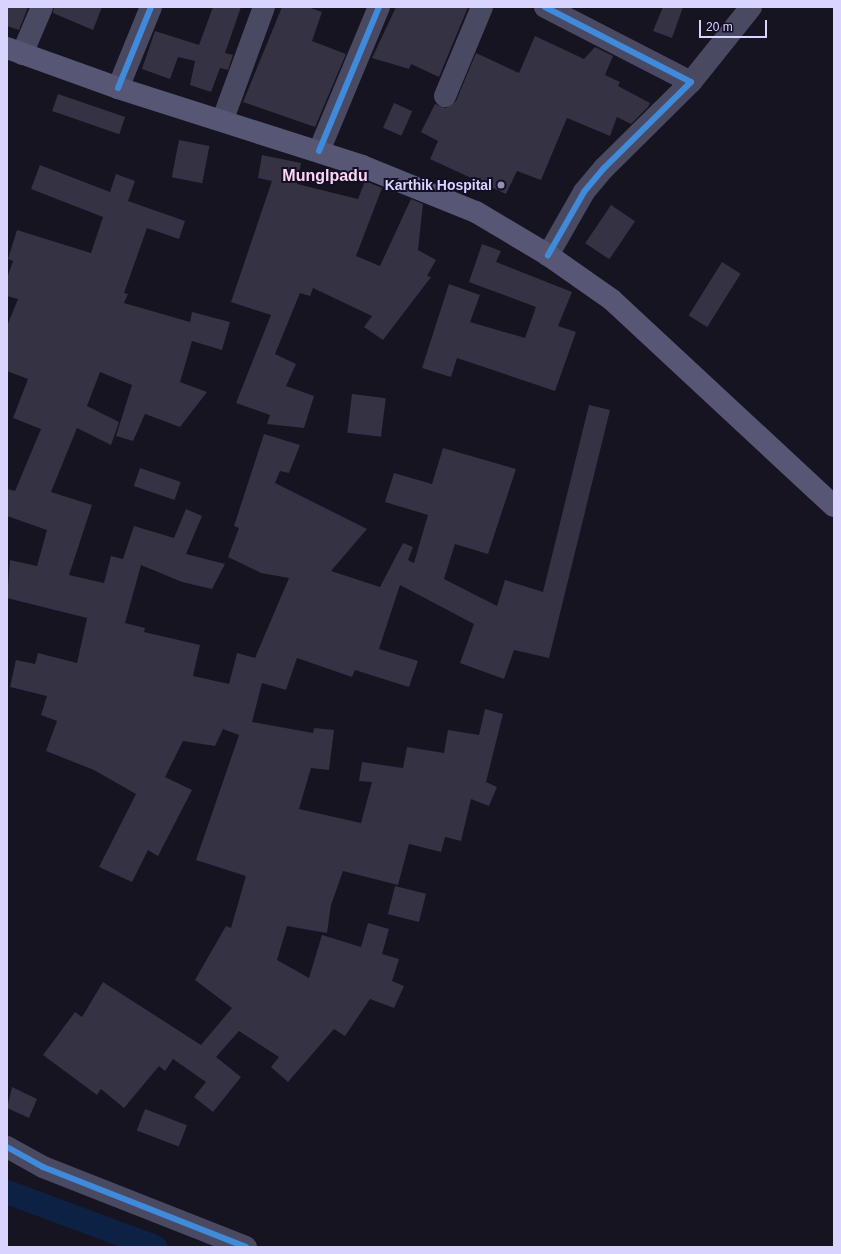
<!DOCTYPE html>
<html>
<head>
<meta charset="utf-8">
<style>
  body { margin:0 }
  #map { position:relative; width:841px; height:1254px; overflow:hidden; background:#161421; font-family:Helvetica,sans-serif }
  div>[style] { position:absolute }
  .canal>* { height:24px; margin:-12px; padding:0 12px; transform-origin:12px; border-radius:12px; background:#0d2144 }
  .building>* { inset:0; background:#343243; transform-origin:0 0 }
  .street>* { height:22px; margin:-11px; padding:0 11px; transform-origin:11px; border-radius:11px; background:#4a4962 }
  .secondary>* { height:22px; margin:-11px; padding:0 11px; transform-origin:11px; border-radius:11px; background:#575674 }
  .cycleway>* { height:6px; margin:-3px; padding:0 3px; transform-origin:3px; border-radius:3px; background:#408adc }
  .dots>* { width:11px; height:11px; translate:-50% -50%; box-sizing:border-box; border:2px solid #130f26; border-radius:50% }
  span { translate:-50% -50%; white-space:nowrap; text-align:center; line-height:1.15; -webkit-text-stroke:4px #130f26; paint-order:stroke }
  .poi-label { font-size:14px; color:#d9d4ff; font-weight:700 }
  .right { translate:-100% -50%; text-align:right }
  .quarter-label { font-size:16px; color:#ffd6f0; font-weight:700 }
  .frame { position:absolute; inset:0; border:8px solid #d9d4ff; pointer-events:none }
  .scale { position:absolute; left:699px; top:20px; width:68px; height:18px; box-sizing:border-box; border:2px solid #d9d4ff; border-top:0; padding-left:5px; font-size:12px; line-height:14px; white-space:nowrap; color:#d9d4ff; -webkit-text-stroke:3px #130f26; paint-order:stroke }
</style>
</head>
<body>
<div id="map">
  <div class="canal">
    <i style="left:7px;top:1192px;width:158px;rotate:20.4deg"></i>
  </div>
  <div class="building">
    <i style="clip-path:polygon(7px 7px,28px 7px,19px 30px,7px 26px)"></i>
    <i style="clip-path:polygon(54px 7px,102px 7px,93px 30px,53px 13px)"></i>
    <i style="clip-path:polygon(213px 7px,241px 7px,225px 53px,233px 55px,228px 70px,220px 68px,211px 92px,190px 85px,195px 61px,178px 57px,170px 79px,142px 69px,155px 31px,199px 45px)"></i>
    <i style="clip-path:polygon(282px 7px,308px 7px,322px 12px,312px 41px,346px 54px,315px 127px,243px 102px)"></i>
    <i style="clip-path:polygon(396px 7px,468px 7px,439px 77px,411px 64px,409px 69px,372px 58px)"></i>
    <i style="clip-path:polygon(663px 7px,683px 7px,672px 38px,653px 31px)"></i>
    <i style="clip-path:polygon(535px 36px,584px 59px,595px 47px,613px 56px,605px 75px,620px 82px,618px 86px,650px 103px,648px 107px,631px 124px,617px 117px,610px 136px,567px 118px,541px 180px,517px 171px,506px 194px,430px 159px,438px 141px,421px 132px,435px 104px,446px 108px,456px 101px,476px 53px,519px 73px)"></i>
    <i style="left:58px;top:94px;width:71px;height:18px;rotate:19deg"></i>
    <i style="left:394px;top:103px;width:20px;height:27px;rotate:24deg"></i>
    <i style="left:179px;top:140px;width:31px;height:38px;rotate:11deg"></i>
    <i style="clip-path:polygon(262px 155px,301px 163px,297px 184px,358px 199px,365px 181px,382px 188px,356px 256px,380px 266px,411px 199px,423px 204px,418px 250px,436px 260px,427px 276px,431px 277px,383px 340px,364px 327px,372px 316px,313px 288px,310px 296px,300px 293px,275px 354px,296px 364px,286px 386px,314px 396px,304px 428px,267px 424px,270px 415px,236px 403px,271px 315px,231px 302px,272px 181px,258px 178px)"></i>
    <i style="clip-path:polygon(40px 165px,110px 192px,116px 174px,135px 181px,128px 201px,185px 221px,179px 239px,147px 228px,124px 293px,128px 294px,124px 303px,190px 322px,192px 312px,230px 322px,222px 350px,192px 341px,180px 382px,207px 392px,180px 427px,145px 414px,133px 441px,116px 436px,132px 385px,100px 372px,87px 406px,119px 422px,111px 445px,77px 428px,51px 492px,92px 505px,69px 575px,104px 583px,111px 556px,123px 559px,134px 526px,174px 538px,186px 509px,202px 516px,186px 554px,225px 564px,212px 589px,182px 582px,141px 565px,125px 623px,145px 628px,144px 632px,200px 645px,193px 676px,229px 684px,237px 653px,255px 658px,289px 578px,261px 573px,228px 557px,239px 528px,234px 526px,264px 434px,300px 445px,289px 473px,280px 471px,275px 483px,367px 529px,331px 571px,380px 587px,403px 543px,413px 547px,408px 560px,414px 563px,428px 515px,385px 502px,394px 473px,432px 484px,443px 448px,516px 469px,488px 554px,455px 544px,444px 579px,497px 606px,505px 580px,543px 592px,589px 405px,610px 410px,549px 658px,514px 650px,504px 679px,460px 663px,474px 624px,400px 585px,379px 649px,418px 661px,409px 687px,355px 670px,352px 677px,297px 658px,286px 690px,262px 683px,252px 722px,313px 733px,314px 728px,334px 730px,329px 770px,311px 768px,299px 809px,361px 823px,372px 782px,359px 781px,362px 762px,403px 768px,407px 747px,444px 753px,448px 730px,479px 735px,485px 709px,503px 714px,486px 782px,497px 787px,489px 806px,471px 799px,461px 841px,445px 837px,441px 852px,409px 844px,398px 885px,343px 871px,331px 905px,327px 933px,287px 926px,277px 960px,309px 978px,322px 935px,361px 947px,368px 923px,389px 929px,382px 954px,399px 959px,392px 981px,404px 986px,394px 1008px,370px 999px,345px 1036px,334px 1029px,288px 1082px,271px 1067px,279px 1057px,239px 1031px,216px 1057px,241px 1077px,213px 1112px,194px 1097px,206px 1082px,173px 1059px,165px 1071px,159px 1066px,124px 1108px,101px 1089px,97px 1095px,43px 1055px,75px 1012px,82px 1017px,103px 982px,201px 1045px,232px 1008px,195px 980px,226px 926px,231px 928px,246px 876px,196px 860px,239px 735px,223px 729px,215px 746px,183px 741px,165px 777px,192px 790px,158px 856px,148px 850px,132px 882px,99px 867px,136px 794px,94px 770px,46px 751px,57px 721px,41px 715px,47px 696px,10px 687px,16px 660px,35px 664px,38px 653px,77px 663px,87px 618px,7px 598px,10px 560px,37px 566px,47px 530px,7px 516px,7px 489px,15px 491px,41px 429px,13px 418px,28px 379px,7px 371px,7px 326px,18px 299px,7px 296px,7px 278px,13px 261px,8px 259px,17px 230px,91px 253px,103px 217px,31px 189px)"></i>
    <i style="left:611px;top:205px;width:29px;height:46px;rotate:34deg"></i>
    <i style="clip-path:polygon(482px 244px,501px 251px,496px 262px,572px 292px,558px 326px,576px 332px,555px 391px,457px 358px,451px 377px,422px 368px,449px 284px,480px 295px,470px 322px,525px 338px,536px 307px,469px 282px)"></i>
    <i style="left:722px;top:262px;width:22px;height:63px;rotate:32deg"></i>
    <i style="left:352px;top:394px;width:34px;height:39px;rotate:7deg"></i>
    <i style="left:140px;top:468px;width:43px;height:19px;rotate:19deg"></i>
    <i style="left:395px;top:886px;width:32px;height:29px;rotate:14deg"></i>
    <i style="clip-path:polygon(12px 1087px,37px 1099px,29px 1118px,7px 1108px)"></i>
    <i style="left:145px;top:1109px;width:45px;height:23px;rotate:21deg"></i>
  </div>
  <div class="street">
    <i style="left:545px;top:7px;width:164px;rotate:27.2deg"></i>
    <i style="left:691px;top:82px;width:122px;rotate:135.3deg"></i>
    <i style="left:604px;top:168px;width:31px;rotate:130deg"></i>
    <i style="left:584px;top:192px;width:73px;rotate:119.7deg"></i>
    <i style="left:22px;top:54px;width:51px;rotate:-66.9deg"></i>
    <i style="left:691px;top:82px;width:96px;rotate:-51.3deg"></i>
    <i style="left:118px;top:88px;width:87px;rotate:-67.8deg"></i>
    <i style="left:445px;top:96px;width:96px;rotate:-67.4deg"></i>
    <i style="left:223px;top:119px;width:119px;rotate:-69.9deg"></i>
    <i style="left:319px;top:151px;width:156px;rotate:-67.4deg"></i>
    <i style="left:7px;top:1147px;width:41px;rotate:29.1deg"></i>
    <i style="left:43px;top:1167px;width:218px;rotate:21.5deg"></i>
  </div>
  <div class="secondary">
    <i style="left:7px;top:48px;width:118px;rotate:19.8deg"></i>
    <i style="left:118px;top:88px;width:256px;rotate:17.7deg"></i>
    <i style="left:362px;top:166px;width:123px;rotate:22deg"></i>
    <i style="left:476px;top:212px;width:84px;rotate:30.8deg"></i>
    <i style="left:548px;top:255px;width:78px;rotate:35.1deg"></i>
    <i style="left:612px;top:300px;width:303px;rotate:42.9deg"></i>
  </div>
  <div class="cycleway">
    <i style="left:545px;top:7px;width:164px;rotate:27.2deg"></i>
    <i style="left:691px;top:82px;width:122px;rotate:135.3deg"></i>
    <i style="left:604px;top:168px;width:31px;rotate:130deg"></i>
    <i style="left:584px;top:192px;width:73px;rotate:119.7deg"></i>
    <i style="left:118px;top:88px;width:87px;rotate:-67.8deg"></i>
    <i style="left:319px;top:151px;width:156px;rotate:-67.4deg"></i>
    <i style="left:7px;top:1147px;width:41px;rotate:29.1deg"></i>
    <i style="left:43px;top:1167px;width:218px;rotate:21.5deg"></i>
  </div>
  <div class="dots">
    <i style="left:501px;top:185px;background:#9591b1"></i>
  </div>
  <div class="poi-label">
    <span class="right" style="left:492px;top:185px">Karthik Hospital</span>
  </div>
  <div class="quarter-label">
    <span style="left:325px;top:176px">Munglpadu</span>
  </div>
  <div class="frame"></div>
  <div class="scale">20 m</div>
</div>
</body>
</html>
